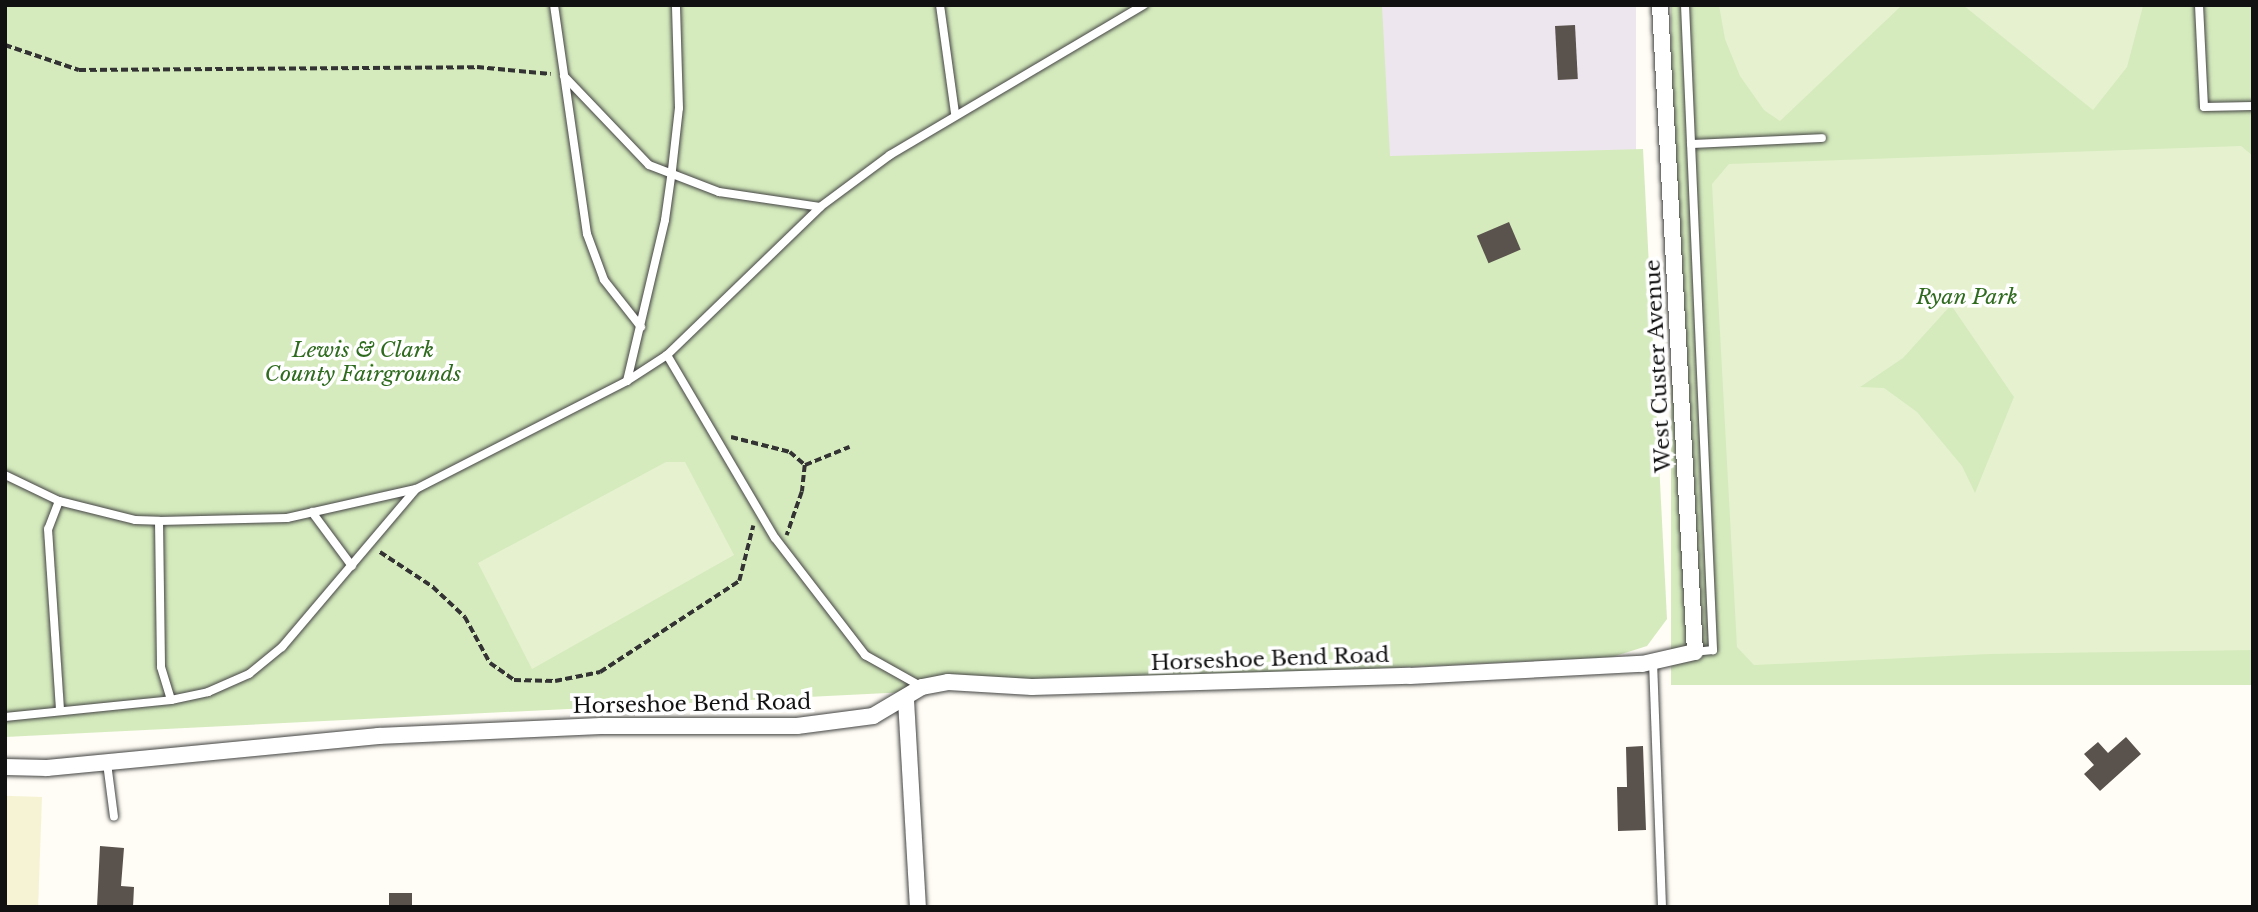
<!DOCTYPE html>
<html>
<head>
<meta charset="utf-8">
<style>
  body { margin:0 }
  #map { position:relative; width:2258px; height:912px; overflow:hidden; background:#fffdf5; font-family:"Libre Baskerville",serif }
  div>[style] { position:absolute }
  .industrial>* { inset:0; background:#eee6ef; transform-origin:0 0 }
  .farmland>* { inset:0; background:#f6f3d4; transform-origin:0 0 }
  .green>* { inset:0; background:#d5ebbd; transform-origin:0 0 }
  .pitch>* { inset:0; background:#e6f2cf }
  .building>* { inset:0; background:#5a524d; transform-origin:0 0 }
  .path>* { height:3.5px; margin-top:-1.75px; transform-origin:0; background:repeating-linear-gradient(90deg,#333 0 7px,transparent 0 10.5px) }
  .roads { filter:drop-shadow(0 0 2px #444) drop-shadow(0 0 2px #444) }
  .service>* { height:8px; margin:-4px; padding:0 4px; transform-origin:4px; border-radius:4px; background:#fff }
  .minor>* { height:16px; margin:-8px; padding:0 8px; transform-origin:8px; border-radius:8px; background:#fff }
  span { translate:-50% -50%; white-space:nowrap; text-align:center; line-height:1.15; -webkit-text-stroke:7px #fff; paint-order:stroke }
  .park-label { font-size:21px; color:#2f6b1f; font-style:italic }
  .street-label { font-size:21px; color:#111 }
  .frame { position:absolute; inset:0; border:7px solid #111; pointer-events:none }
</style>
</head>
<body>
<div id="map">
  <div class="industrial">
    <i style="left:1382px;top:5px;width:254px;height:151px"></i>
  </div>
  <div class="farmland">
    <i style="left:42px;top:797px;width:110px;height:37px;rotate:92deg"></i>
  </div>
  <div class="green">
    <i style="clip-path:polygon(5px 5px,1382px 5px,1390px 156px,1643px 149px,1667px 619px,1647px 646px,1612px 657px,5px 737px)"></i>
    <i style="left:1671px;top:5px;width:582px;height:680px"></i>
  </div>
  <div class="pitch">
    <i style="clip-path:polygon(1719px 5px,1900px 5px,1900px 7px,1780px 121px,1764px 110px,1740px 76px,1725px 39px)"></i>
    <i style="clip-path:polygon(1963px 5px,2143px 5px,2143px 6px,2127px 67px,2093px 110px)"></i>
    <i style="clip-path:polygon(evenodd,2241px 146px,2253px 156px,2253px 650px,1989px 654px,1754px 665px,1737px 647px,1712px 184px,1729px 164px,2241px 146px,1951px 305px,2014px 397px,1975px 493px,1962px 466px,1917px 412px,1884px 388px,1860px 387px,1903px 358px,1951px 305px)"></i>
    <i style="clip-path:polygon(666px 462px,685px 462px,734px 555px,532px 669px,478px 563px)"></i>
  </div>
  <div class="building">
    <i style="left:1575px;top:25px;width:54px;height:20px;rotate:87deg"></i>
    <i style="left:1509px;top:222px;width:30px;height:35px;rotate:67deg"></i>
    <i style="clip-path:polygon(2126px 737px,2141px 754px,2100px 791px,2084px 774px,2094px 765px,2084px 754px,2098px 742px,2108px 753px)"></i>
    <i style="clip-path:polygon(1643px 746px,1646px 830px,1618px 831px,1617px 787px,1627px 787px,1626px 747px)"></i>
    <i style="clip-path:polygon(100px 846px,124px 848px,121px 886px,134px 887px,133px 907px,97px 907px)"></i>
    <i style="left:412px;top:893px;width:14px;height:23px;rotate:90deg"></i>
  </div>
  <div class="path">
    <i style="left:5px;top:45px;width:78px;rotate:18.7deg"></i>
    <i style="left:79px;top:70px;width:398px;rotate:-0.4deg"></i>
    <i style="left:477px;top:67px;width:74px;rotate:5.4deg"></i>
    <i style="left:731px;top:437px;width:61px;rotate:14.3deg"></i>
    <i style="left:790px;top:452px;width:20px;rotate:41deg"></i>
    <i style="left:805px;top:465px;width:27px;rotate:96deg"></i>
    <i style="left:802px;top:492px;width:46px;rotate:109.2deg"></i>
    <i style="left:805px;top:465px;width:48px;rotate:-22.2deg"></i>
    <i style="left:380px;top:552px;width:64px;rotate:33.4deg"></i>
    <i style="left:433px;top:587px;width:44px;rotate:43.2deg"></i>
    <i style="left:465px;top:617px;width:52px;rotate:61.5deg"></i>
    <i style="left:490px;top:663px;width:29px;rotate:35deg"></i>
    <i style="left:514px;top:680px;width:41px;rotate:1.4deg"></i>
    <i style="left:555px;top:681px;width:46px;rotate:-11.3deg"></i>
    <i style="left:600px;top:672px;width:166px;rotate:-33.2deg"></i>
    <i style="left:739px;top:581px;width:57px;rotate:-75.7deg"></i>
  </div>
  <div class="roads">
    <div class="service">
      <i style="left:554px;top:5px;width:231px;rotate:81.8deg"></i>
      <i style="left:587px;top:234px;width:49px;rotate:69.7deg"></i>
      <i style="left:604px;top:280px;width:60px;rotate:51.8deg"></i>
      <i style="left:940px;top:5px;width:109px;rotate:82.1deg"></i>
      <i style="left:1685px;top:5px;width:646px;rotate:87.51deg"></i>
      <i style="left:1713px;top:650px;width:18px;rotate:174deg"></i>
      <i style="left:2199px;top:5px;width:102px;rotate:87.2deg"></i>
      <i style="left:2204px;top:107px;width:49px;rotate:-1.2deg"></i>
      <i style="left:564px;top:76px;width:123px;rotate:46.3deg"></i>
      <i style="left:649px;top:165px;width:75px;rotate:21.1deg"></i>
      <i style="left:719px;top:192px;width:102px;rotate:8.4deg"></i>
      <i style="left:1691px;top:144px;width:131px;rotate:-2.6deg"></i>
      <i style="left:667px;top:355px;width:212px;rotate:59.5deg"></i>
      <i style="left:775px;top:538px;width:148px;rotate:52.4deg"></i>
      <i style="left:865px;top:655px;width:65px;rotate:29.3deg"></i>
      <i style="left:627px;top:381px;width:165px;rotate:-76.7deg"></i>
      <i style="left:665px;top:220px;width:50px;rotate:-82deg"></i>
      <i style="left:672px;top:170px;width:62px;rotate:-83.6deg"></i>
      <i style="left:679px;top:108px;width:103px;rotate:-91.7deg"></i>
      <i style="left:5px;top:475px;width:60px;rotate:25.7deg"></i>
      <i style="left:59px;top:501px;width:78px;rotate:14deg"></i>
      <i style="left:135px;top:520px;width:24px;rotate:2deg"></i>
      <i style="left:159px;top:521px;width:128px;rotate:-1.3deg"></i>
      <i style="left:287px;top:518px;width:132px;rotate:-12.7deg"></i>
      <i style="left:59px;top:501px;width:30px;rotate:111deg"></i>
      <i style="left:48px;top:529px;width:182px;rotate:86.2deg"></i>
      <i style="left:312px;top:512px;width:67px;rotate:53.5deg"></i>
      <i style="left:159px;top:521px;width:146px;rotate:89.2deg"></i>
      <i style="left:161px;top:667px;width:34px;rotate:73deg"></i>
      <i style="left:1653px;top:661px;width:246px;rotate:87.9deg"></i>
      <i style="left:5px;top:717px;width:167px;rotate:-5.8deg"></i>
      <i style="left:171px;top:700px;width:38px;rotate:-12deg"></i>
      <i style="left:208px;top:692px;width:45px;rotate:-23.7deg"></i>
      <i style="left:249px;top:674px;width:43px;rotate:-39.3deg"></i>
      <i style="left:282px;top:647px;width:207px;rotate:-49.7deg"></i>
      <i style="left:416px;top:489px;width:237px;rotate:-27.1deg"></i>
      <i style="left:627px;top:381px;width:48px;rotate:-33deg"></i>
      <i style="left:667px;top:355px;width:213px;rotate:-44deg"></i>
      <i style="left:820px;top:207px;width:87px;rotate:-36.6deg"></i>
      <i style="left:890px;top:155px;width:295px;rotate:-30.6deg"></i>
      <i style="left:107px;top:763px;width:54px;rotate:82.6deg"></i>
    </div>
    <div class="minor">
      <i style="left:906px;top:700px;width:207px;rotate:86.7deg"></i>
      <i style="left:5px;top:767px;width:42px;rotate:1.4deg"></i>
      <i style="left:47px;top:768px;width:333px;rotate:-5.5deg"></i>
      <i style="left:378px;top:736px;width:223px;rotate:-2.6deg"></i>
      <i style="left:601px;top:726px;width:196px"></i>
      <i style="left:797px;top:726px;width:77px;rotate:-7.5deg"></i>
      <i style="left:873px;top:716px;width:57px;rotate:-30.6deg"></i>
      <i style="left:922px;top:687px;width:26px;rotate:-11deg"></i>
      <i style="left:948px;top:682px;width:84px;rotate:3.4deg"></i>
      <i style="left:1032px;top:687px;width:378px;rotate:-1.7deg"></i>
      <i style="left:1410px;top:676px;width:232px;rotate:-3deg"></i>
      <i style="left:1642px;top:664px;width:54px;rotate:-12.8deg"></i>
      <i style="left:1695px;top:652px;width:648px;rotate:-93.1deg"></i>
    </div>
  </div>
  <div class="park-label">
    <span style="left:1967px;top:297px">Ryan Park</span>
    <span style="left:363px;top:362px">Lewis &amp; Clark<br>County Fairgrounds</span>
  </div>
  <div class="street-label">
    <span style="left:1658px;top:366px;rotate:-93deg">West Custer Avenue</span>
    <span style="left:1270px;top:659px;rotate:-2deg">Horseshoe Bend Road</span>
    <span style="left:692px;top:704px;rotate:-1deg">Horseshoe Bend Road</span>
  </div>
  <div class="frame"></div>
</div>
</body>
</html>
